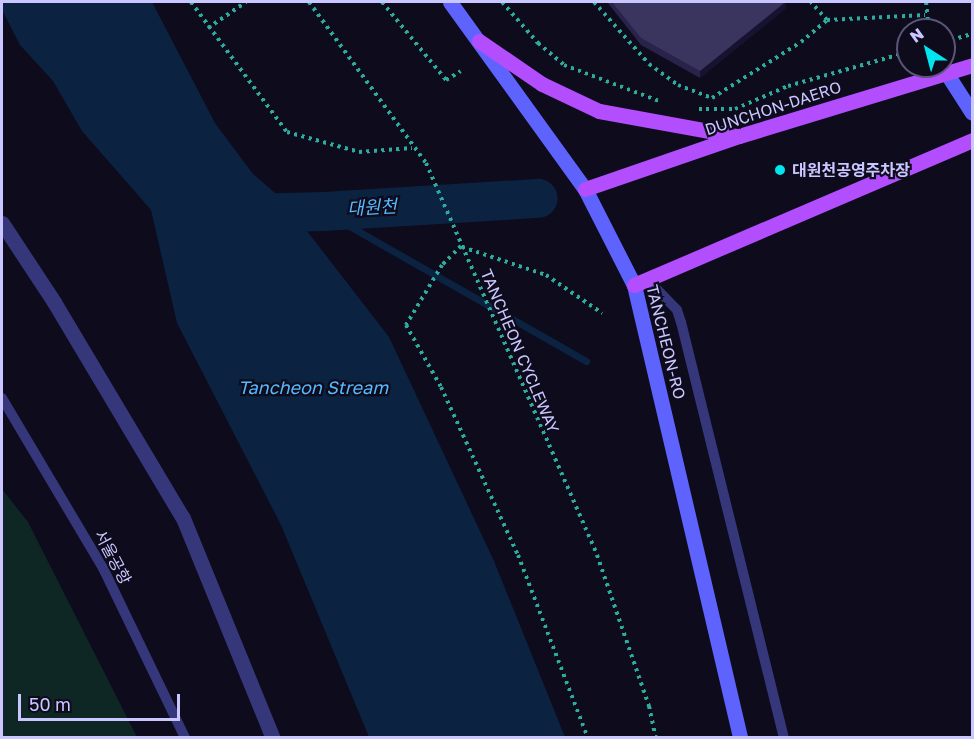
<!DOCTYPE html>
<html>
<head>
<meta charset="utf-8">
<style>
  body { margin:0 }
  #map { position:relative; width:974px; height:739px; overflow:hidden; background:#0d0b1c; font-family:"Golos Text","Noto Sans KR",sans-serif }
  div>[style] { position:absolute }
  .green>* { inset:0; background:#0e2624 }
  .water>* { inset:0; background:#0b2240 }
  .stream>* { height:7px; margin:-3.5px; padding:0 3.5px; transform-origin:3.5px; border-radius:3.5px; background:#0b2240 }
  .river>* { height:39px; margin:-19.5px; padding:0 19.5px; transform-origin:19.5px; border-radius:19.5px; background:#0b2240 }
  .path>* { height:4px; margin-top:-2px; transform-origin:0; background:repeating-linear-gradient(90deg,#2dac9e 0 3px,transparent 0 7.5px) }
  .lane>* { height:10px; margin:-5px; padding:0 5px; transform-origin:5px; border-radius:5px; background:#36377b }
  .street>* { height:15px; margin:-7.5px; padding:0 7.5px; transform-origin:7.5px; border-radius:7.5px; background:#36377b }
  .secondary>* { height:15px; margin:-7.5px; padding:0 7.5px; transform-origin:7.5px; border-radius:7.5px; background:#5e63fe }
  .primary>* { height:15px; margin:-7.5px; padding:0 7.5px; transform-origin:7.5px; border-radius:7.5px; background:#b34efe }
  .wall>* { inset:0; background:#29234b }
  .shaded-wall>* { inset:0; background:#171230 }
  .building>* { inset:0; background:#3a355e }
  .dots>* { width:16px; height:16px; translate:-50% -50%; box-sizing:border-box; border:3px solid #0d0b1c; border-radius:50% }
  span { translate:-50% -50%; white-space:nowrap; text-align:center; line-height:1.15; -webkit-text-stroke:4.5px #0d0b1c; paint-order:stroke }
  .street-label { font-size:16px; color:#cac6ff }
  .poi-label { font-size:16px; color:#cac6ff; font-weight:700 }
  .left { translate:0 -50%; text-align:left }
  .water-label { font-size:18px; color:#55b9fe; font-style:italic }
  .frame { position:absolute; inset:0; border:3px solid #cac6ff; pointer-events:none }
  .north { position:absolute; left:896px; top:18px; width:60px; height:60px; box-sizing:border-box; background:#0d0b1c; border:2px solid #595677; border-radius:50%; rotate:324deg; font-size:16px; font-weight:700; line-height:24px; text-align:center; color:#cac6ff }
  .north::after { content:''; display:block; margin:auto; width:21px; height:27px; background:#01e5f0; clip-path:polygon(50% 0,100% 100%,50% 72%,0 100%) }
  .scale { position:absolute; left:18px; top:694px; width:162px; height:27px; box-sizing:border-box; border:3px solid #cac6ff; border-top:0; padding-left:8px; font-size:18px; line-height:21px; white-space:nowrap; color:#cac6ff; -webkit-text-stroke:4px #0d0b1c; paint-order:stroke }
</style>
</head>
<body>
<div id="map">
  <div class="green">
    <i style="clip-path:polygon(2px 489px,28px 522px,137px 737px,2px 737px)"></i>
  </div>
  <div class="water">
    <i style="clip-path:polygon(2px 2px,152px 2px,215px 123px,253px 174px,283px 200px,389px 337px,494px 561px,565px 737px,369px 737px,281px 525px,177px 323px,151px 210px,82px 131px,53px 81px,20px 45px,2px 10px)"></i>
  </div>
  <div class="stream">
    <i style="left:323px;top:211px;width:303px;rotate:29.7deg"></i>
  </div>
  <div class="river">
    <i style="left:238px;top:210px;width:10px;rotate:17deg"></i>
    <i style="left:248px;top:213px;width:75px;rotate:-1.5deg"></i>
    <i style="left:323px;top:211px;width:215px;rotate:-3.5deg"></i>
  </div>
  <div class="path">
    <i style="left:191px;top:2px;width:162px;rotate:53.6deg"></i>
    <i style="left:287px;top:132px;width:75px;rotate:15.5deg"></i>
    <i style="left:359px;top:152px;width:53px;rotate:-4.3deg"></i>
    <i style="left:309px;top:2px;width:199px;rotate:54deg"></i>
    <i style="left:426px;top:163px;width:428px;rotate:66.4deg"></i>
    <i style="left:597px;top:555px;width:160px;rotate:71deg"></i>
    <i style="left:649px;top:706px;width:33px;rotate:78deg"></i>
    <i style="left:382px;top:2px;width:101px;rotate:50.6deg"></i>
    <i style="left:446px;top:80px;width:17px;rotate:-31deg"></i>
    <i style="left:502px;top:2px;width:55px;rotate:48.7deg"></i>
    <i style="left:538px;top:43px;width:34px;rotate:40deg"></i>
    <i style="left:564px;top:65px;width:102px;rotate:20.8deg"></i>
    <i style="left:594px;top:2px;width:83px;rotate:48.4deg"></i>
    <i style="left:649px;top:64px;width:36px;rotate:36deg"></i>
    <i style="left:678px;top:85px;width:36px;rotate:21deg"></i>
    <i style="left:712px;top:98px;width:105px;rotate:-32.2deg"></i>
    <i style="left:801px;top:42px;width:34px;rotate:-40deg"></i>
    <i style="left:827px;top:20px;width:24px;rotate:-132deg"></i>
    <i style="left:926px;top:2px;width:28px;rotate:84deg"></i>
    <i style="left:827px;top:20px;width:98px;rotate:-2.9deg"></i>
    <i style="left:208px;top:28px;width:46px;rotate:-34.4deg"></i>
    <i style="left:944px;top:42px;width:29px;rotate:-16deg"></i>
    <i style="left:699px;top:109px;width:36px"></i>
    <i style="left:735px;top:109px;width:58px;rotate:-23.5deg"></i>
    <i style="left:788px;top:86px;width:125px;rotate:-15.8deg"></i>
    <i style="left:461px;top:246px;width:27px;rotate:135deg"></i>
    <i style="left:442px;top:265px;width:70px;rotate:121deg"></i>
    <i style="left:406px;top:325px;width:71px;rotate:60.6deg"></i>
    <i style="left:441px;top:387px;width:185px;rotate:65.4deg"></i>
    <i style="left:518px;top:555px;width:196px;rotate:69.1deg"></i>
    <i style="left:462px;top:247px;width:89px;rotate:18.4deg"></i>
    <i style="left:546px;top:275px;width:68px;rotate:34.2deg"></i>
  </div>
  <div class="lane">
    <i style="left:647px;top:279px;width:43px;rotate:45.9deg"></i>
    <i style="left:677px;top:310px;width:13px;rotate:72deg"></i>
    <i style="left:681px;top:322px;width:429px;rotate:76.1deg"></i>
    <i style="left:2px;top:398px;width:198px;rotate:59.3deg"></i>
    <i style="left:103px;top:568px;width:189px;rotate:64.2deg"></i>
  </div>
  <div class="street">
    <i style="left:2px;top:223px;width:95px;rotate:56.6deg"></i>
    <i style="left:54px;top:302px;width:252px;rotate:59.2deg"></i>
    <i style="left:183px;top:518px;width:238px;rotate:67.8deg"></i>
  </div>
  <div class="secondary">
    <i style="left:450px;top:2px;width:231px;rotate:54.2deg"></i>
    <i style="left:585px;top:189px;width:108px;rotate:63deg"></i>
    <i style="left:634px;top:285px;width:465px;rotate:76.8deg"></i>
    <i style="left:947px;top:74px;width:46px;rotate:57.3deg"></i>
  </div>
  <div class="primary">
    <i style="left:479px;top:41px;width:76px;rotate:34.3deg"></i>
    <i style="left:542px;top:84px;width:63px;rotate:25.3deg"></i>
    <i style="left:599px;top:111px;width:139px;rotate:10.3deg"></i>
    <i style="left:585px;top:189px;width:163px;rotate:-19deg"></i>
    <i style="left:739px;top:136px;width:244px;rotate:-16.9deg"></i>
    <i style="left:634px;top:285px;width:368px;rotate:-23.2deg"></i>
  </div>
  <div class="wall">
    <i style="clip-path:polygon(607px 2px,786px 2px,786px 8px,700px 78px,641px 45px)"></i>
  </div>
  <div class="shaded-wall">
    <i style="clip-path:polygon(786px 2px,786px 8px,700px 78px,700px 71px)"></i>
  </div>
  <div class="building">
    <i style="clip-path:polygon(612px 2px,785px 2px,700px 71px,641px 38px)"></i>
  </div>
  <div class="dots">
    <i style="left:780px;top:170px;background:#01e5f0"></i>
  </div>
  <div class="street-label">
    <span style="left:773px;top:108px;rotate:-18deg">DUNCHON-DAERO</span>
    <span style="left:666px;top:342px;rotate:76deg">TANCHEON-RO</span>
    <span style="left:520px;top:351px;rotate:67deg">TANCHEON CYCLEWAY</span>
    <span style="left:113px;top:557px;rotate:62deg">서울공항</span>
  </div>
  <div class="poi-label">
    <span class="left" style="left:792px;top:170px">대원천공영주차장</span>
  </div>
  <div class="water-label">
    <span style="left:372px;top:207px;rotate:-3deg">대원천</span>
    <span style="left:313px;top:387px">Tancheon Stream</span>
  </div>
  <div class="frame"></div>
  <div class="north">N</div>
  <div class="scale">50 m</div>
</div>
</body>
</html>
